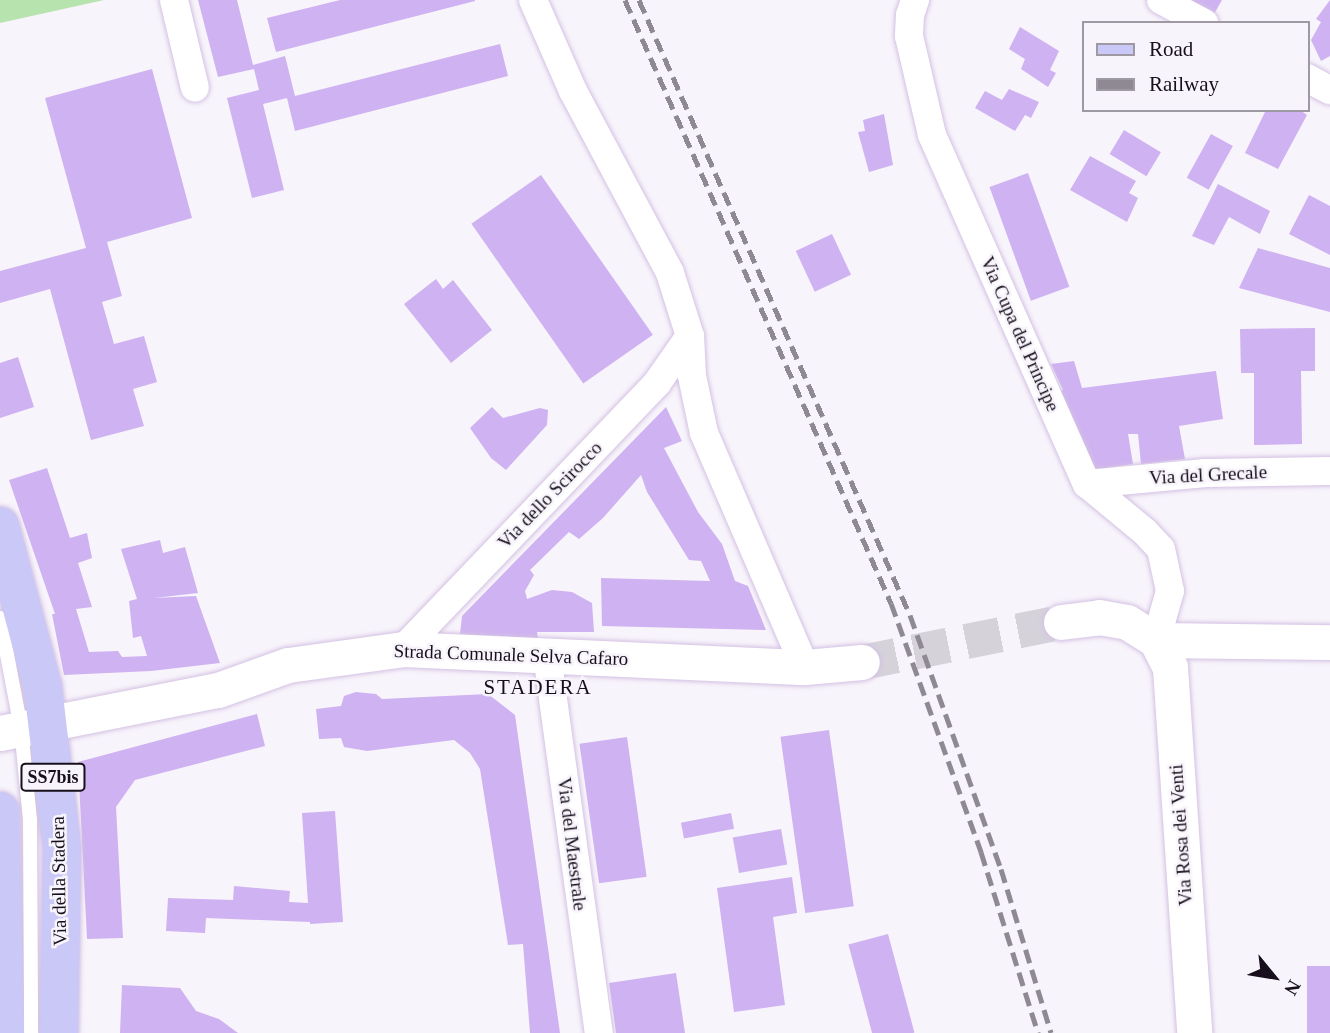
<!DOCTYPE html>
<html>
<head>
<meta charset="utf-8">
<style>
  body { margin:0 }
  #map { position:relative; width:1330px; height:1033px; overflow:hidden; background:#f8f4fb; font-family:Georgia,serif }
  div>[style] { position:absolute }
  .green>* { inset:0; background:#b7e3ae }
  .building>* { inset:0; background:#cfb2f1; transform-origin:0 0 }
  .tertiary-tunnel>* { height:35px; margin-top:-17.5px; transform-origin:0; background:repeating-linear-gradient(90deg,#d6d2da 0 35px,transparent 0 53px) }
  .roads { filter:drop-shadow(0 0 2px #d3c1e3) drop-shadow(0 0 2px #d3c1e3) }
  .service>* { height:14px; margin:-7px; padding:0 7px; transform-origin:7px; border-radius:7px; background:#fff }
  .minor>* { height:28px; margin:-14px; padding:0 14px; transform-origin:14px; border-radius:14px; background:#fff }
  .tertiary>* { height:35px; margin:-17.5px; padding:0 17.5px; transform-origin:17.5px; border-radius:17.5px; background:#fff }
  .primary>* { height:38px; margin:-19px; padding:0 19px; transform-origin:19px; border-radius:19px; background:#c9c8f6 }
  .rail>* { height:5px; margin-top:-2.5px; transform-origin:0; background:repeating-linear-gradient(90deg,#8e8992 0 14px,transparent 0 21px) }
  span { translate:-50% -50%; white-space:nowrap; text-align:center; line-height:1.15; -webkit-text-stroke:5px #f8f4fb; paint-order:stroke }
  .shield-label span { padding:2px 5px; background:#f8f4fb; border:2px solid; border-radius:5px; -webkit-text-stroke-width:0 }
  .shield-label { font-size:18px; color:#17101c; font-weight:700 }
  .street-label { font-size:19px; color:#17101c }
  .neighbourhood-label { font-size:21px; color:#17101c; letter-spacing:2px }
  .legend { position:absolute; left:1082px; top:21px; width:228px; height:91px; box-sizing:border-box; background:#f8f4fb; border:2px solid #9e99a2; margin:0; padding:9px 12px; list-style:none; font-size:21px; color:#17101c }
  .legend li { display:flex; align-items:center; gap:14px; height:35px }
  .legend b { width:35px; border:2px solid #9e99a2 }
  .north { position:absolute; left:1239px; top:942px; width:70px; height:70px; -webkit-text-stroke:5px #f8f4fb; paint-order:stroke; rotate:120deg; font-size:19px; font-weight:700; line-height:28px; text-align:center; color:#17101c }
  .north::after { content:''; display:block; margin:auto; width:24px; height:32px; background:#17101c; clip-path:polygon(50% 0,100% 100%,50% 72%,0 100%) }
</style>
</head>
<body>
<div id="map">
  <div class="green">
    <i style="clip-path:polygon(0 0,104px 0,0 23px)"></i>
  </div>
  <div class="building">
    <i style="clip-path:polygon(198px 0,237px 0,253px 65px,285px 56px,295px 96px,500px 44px,508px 76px,295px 131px,287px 98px,263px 104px,284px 190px,252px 198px,227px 98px,259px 90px,254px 69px,218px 77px)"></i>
    <i style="clip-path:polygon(340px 0,475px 0,475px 1px,276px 52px,267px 18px)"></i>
    <i style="clip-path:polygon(1189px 0,1222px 0,1214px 14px)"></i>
    <i style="clip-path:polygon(1330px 0,1330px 56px,1321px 61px,1311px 40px,1321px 22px,1316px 19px)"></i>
    <i style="clip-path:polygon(1020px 27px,1059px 51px,1050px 70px,1056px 73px,1048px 87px,1021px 69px,1025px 59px,1009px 49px)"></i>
    <i style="clip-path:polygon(152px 69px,192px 218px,107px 242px,122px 296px,102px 302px,114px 344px,144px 336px,157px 382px,133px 389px,144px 426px,91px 440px,50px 289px,0 303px,0 271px,86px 248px,45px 98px)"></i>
    <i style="clip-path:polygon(1009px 89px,1039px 102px,1031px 118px,1025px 115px,1015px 131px,975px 108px,985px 91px,1002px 100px)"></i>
    <i style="clip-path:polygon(1266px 110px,1300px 110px,1307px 115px,1278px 169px,1245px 153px)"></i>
    <i style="clip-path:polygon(884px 114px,893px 165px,869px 172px,858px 132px,865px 131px,863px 120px)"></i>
    <i style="left:1124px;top:130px;width:43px;height:28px;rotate:31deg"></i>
    <i style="left:1211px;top:134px;width:25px;height:50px;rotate:29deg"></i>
    <i style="clip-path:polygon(1090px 156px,1136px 181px,1129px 193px,1138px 198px,1127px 222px,1070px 190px)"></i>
    <i style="left:1028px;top:173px;width:121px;height:41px;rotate:70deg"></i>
    <i style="left:541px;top:175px;width:195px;height:85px;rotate:55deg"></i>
    <i style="clip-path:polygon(1218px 184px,1270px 211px,1260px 234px,1229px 217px,1214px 245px,1192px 236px)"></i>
    <i style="clip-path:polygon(1309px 195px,1330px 206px,1330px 255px,1289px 234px)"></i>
    <i style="left:832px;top:234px;width:45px;height:40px;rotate:65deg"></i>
    <i style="clip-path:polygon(1258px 248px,1330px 268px,1330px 312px,1239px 288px)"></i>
    <i style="clip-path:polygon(436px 279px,443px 289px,453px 280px,492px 330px,451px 363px,404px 304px)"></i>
    <i style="clip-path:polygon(1315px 328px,1315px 371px,1301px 371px,1302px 444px,1254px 445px,1254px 373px,1241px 373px,1240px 329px)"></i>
    <i style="clip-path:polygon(18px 357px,34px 407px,0 418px,0 363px)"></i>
    <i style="clip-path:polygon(1074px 361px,1082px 388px,1216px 371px,1223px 419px,1179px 426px,1185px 459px,1141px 464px,1138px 434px,1128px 434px,1133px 464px,1091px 470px,1056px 391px,1063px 390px,1051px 364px)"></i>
    <i style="clip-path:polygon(492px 407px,503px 418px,540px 408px,548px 410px,547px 425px,506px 470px,491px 458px,470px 428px)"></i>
    <i style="clip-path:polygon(666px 407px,682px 441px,664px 448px,698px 512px,722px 544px,735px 581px,748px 586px,766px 630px,602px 626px,601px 578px,710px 581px,701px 561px,689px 560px,647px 492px,641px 475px,603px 518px,579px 539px,569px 532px,530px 570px,534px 575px,525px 591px,527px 599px,552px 590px,572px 592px,592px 603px,594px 632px,537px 632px,538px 638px,460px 634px,462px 616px)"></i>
    <i style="clip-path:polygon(47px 468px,70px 538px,87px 533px,92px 558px,78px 563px,92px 607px,76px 609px,89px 652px,118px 651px,122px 657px,147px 656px,141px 636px,133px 638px,129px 601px,137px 599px,121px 549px,160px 540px,163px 553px,185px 547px,198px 593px,154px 598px,196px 596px,220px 663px,151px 671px,64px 675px,52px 614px,55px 614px,9px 480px)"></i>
    <i style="clip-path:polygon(356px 692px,376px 694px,382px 699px,488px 694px,515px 715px,560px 1033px,530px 1033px,523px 944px,508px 945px,480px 769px,470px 753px,454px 740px,367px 751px,344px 747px,341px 738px,319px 739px,316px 709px,341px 706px,344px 696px)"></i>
    <i style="clip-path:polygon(257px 714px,265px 746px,135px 780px,116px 807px,123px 938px,87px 939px,78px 762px)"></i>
    <i style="left:829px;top:730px;width:178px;height:49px;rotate:82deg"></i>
    <i style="left:627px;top:737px;width:141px;height:48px;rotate:82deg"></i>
    <i style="clip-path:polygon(335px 811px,343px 922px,310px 924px,310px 922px,206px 918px,205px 933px,166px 931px,168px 898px,233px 900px,234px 886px,290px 891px,289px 902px,308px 903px,302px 813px)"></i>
    <i style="left:731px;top:813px;width:16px;height:51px;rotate:79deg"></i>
    <i style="left:781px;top:829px;width:36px;height:49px;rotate:80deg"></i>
    <i style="clip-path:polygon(792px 877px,797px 913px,773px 917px,785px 1005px,734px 1012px,717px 888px)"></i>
    <i style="left:888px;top:934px;width:102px;height:41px;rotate:75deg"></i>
    <i style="left:1330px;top:966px;width:67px;height:23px;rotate:90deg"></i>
    <i style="clip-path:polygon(676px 973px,685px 1033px,616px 1033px,609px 983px)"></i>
    <i style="clip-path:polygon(122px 985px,180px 988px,196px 1011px,219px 1019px,238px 1033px,120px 1033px)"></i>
  </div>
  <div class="tertiary-tunnel">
    <i style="left:862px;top:662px;width:203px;rotate:-11.4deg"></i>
  </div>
  <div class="roads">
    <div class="service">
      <i style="left:0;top:618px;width:112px;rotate:79.2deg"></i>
      <i style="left:21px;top:728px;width:92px;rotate:84.4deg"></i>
      <i style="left:30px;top:820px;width:213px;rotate:89.7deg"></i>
    </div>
    <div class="minor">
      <i style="left:174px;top:0;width:90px;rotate:76.6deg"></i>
      <i style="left:533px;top:0;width:99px;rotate:66.3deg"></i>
      <i style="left:573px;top:91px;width:206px;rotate:61.9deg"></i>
      <i style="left:670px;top:273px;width:66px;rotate:72.4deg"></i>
      <i style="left:690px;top:336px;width:40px;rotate:87.1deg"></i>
      <i style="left:692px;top:376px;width:58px;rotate:78.1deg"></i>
      <i style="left:704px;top:433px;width:255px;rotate:66.7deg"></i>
      <i style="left:915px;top:0;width:16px;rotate:108deg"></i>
      <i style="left:910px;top:15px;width:21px;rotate:93deg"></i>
      <i style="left:909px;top:36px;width:102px;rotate:76.9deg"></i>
      <i style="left:932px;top:135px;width:382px;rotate:66.1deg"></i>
      <i style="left:1087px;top:484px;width:75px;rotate:39.6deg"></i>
      <i style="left:1145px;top:532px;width:23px;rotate:47deg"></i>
      <i style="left:1161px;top:549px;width:43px;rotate:77.9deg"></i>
      <i style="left:1170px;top:591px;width:51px;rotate:105.9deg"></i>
      <i style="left:1161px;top:0;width:49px;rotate:28.1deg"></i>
      <i style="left:1307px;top:78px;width:26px;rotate:28deg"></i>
      <i style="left:1087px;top:484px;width:119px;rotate:-5.3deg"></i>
      <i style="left:1205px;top:473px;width:125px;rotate:-0.9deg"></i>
      <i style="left:403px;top:649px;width:368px;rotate:-46.3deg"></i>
      <i style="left:657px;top:383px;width:57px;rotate:-54.9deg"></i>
      <i style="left:547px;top:655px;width:382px;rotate:82.2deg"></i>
    </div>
    <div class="tertiary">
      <i style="left:1061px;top:622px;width:38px;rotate:-7deg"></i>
      <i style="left:1099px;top:617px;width:28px;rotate:10deg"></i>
      <i style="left:1127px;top:622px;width:34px;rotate:32deg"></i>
      <i style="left:1156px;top:640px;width:174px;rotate:0.7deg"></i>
      <i style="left:1156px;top:640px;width:30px;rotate:63deg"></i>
      <i style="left:1170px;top:667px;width:367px;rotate:86.2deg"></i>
      <i style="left:0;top:733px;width:222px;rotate:-11.2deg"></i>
      <i style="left:218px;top:690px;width:74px;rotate:-19.7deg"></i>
      <i style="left:288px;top:665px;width:116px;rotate:-7.9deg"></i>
      <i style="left:403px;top:649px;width:402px;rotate:2.6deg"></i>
      <i style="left:805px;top:667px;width:57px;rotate:-5deg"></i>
    </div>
    <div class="primary">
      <i style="left:0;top:526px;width:168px;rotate:75.1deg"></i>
      <i style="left:43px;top:688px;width:160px;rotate:83.2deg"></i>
      <i style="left:62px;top:847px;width:186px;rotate:90.9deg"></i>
      <i style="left:0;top:811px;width:222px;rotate:88.7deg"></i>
    </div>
  </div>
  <div class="rail">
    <i style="left:625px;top:0;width:659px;rotate:66.2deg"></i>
    <i style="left:891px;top:603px;width:265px;rotate:70.1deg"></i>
    <i style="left:981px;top:852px;width:190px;rotate:72.5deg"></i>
    <i style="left:639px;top:0;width:672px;rotate:66.22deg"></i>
    <i style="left:910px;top:615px;width:270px;rotate:70.3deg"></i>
    <i style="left:1001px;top:869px;width:171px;rotate:73deg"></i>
  </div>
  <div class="shield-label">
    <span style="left:53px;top:777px">SS7bis</span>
  </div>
  <div class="street-label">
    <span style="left:1020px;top:334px;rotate:66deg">Via Cupa del Principe</span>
    <span style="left:1208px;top:475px;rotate:-3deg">Via del Grecale</span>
    <span style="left:550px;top:495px;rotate:-46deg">Via dello Scirocco</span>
    <span style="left:511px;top:655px;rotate:2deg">Strada Comunale Selva Cafaro</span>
    <span style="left:1181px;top:835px;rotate:-94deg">Via Rosa dei Venti</span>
    <span style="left:572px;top:844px;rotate:83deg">Via del Maestrale</span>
    <span style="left:59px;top:881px;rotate:-91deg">Via della Stadera</span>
  </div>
  <div class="neighbourhood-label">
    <span style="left:538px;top:687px">STADERA</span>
  </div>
  <ul class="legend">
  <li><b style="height:9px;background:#c9c8f6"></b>Road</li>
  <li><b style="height:9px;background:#8e8992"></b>Railway</li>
  </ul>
  <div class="north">N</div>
</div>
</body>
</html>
